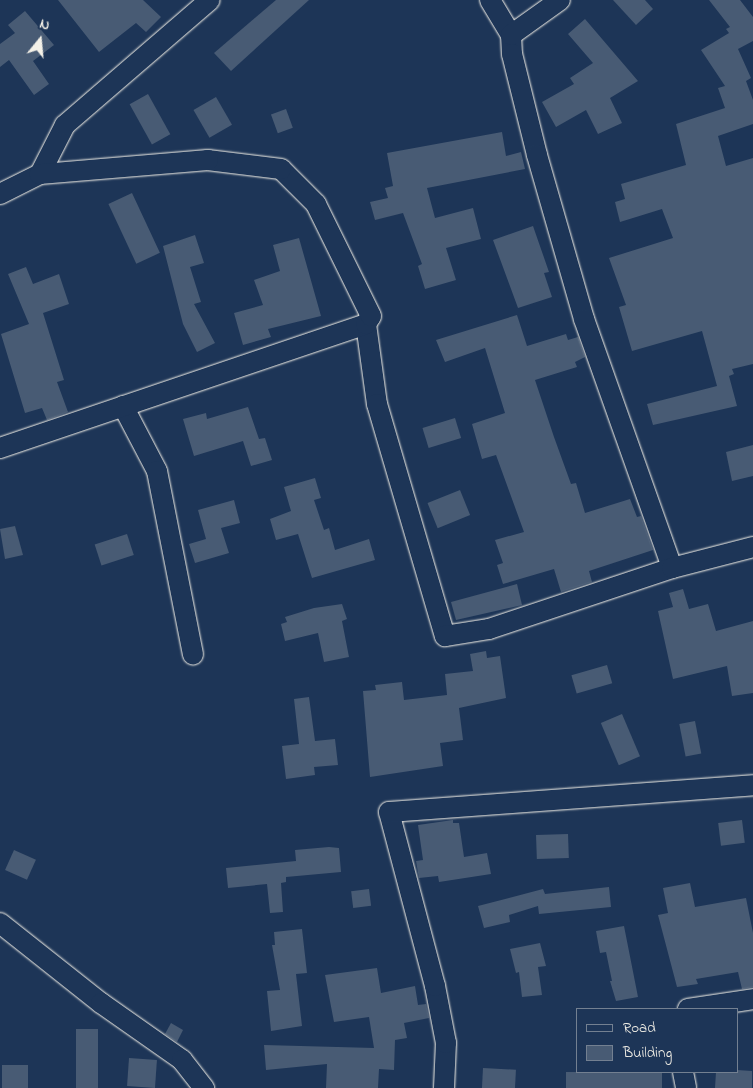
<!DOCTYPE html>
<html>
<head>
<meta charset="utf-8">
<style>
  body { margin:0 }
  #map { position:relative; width:753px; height:1088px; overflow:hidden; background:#1d3557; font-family:"Indie Flower",sans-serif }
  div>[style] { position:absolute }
  .building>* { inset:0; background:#485b74; transform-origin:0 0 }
  .roads { filter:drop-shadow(0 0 1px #f4f1e8) drop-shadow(0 0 1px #f4f1e8) }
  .minor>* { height:20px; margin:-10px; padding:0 10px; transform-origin:10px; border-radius:10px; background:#1d3557 }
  span { translate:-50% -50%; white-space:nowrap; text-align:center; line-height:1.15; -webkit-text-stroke:4.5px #1d3557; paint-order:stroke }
  .legend { position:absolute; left:576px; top:1008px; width:162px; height:65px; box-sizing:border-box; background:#1d3557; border:1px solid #738091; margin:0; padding:6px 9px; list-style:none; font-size:15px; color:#f4f1e8 }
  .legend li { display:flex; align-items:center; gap:10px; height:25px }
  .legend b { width:25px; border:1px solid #738091 }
  .north { position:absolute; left:15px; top:15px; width:50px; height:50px; -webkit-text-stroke:4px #1d3557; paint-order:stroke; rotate:17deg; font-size:14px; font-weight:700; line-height:20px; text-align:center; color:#f4f1e8 }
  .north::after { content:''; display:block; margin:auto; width:18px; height:22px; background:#f4f1e8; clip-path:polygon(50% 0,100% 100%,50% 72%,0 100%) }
</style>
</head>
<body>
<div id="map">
  <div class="building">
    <i style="clip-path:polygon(58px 0,143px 0,161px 17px,146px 32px,136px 23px,99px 52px)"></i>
    <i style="clip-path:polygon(276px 0,309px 0,231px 71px,214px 53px)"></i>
    <i style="clip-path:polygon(613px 0,645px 0,653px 9px,636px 25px)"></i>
    <i style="clip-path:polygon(709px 0,740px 0,753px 17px,753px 41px,738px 49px,751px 78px,746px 81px,753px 100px,753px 124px,718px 136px,726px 166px,753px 158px,753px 364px,732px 369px,734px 374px,729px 376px,737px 406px,653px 425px,647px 404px,717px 386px,702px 331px,632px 351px,619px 307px,626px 305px,609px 258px,673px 238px,662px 209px,620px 222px,615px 202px,625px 199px,621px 184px,686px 165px,676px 124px,725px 108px,718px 88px,725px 86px,701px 50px,729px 33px,726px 29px,730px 27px)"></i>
    <i style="clip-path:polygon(25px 11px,54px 45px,33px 61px,49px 84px,34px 95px,9px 60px,0 67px,0 44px,15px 33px,8px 25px)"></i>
    <i style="clip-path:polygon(585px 19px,638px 81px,610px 98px,622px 123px,598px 134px,586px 110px,556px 127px,542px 102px,574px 84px,570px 78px,593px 63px,568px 34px)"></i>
    <i style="left:148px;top:94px;width:46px;height:21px;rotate:61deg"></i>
    <i style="left:216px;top:97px;width:32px;height:26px;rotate:60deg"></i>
    <i style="left:286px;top:109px;width:20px;height:16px;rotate:70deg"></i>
    <i style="clip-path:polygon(502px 132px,506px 156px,521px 152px,525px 169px,427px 188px,435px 218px,473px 208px,481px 239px,446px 248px,456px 280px,425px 289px,418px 266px,422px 264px,403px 213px,375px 220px,370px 202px,388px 198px,385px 188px,393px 186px,387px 153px)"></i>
    <i style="left:132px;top:193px;width:66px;height:26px;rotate:65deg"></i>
    <i style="clip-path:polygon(533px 226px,549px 272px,544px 273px,552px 297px,518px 308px,493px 240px)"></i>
    <i style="clip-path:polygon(195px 235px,204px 263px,190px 267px,201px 302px,194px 304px,215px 343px,197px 352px,183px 324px,163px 246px)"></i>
    <i style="clip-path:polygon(299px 238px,321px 316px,268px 329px,271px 337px,243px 345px,234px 313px,263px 305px,254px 280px,280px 271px,273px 245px)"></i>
    <i style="clip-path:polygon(26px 267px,33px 284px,59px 274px,69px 304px,43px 313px,64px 380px,57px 382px,68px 412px,47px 420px,42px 408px,25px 413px,1px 334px,29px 324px,8px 274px)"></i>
    <i style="clip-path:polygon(517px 315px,527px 346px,566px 334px,568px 340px,578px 337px,585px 357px,575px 362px,577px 367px,535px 380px,554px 437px,571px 484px,576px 483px,585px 513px,630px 499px,637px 517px,641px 516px,653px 550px,589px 571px,592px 582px,561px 592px,554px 569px,503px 584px,497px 565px,503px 563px,495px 540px,524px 532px,496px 455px,482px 459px,472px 424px,505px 413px,485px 348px,445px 362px,436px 340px)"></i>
    <i style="clip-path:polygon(248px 407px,259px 439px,265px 438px,272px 460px,251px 466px,243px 441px,194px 456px,183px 419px,206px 413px,207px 419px)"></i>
    <i style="left:455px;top:418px;width:21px;height:34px;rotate:73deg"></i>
    <i style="clip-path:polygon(753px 445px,753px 476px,732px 481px,726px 452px)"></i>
    <i style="clip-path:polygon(315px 478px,321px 498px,314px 500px,324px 530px,329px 528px,335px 550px,369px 539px,375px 560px,312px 578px,298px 534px,276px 540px,270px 519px,291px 511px,284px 487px)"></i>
    <i style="left:460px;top:490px;width:27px;height:35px;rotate:68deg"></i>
    <i style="clip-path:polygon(234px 500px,240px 523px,221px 528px,229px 553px,195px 563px,189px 544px,206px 539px,198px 510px)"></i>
    <i style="clip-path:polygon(15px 526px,23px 555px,5px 559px,0 529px)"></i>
    <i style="left:127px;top:534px;width:22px;height:34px;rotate:72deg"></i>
    <i style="clip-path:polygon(517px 584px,522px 605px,456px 620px,451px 602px)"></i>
    <i style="clip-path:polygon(683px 589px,689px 609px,708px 604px,716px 631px,753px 621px,753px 693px,732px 696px,727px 666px,673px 679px,658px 611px,673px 607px,669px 593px)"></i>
    <i style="clip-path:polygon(342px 604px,347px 619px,342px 621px,349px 657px,324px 662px,318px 633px,285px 641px,281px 624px,287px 622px,285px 617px,314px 608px)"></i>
    <i style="clip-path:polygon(486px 651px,487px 658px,500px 656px,506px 698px,459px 708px,463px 740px,440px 743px,443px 766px,370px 777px,363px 691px,376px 690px,375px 685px,402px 682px,404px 700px,447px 695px,445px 674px,473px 671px,470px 654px)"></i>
    <i style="left:607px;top:665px;width:19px;height:37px;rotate:74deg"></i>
    <i style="clip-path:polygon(309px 697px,315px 741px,335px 739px,338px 765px,314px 767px,315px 775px,286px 779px,282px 746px,299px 744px,294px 699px)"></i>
    <i style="left:622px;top:714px;width:46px;height:23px;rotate:67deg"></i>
    <i style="left:695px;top:721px;width:33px;height:16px;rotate:79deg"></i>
    <i style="clip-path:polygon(453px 820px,453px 823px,459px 823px,464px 857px,487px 853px,491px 874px,439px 882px,438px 876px,419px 878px,416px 861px,423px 860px,418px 825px)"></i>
    <i style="left:742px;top:820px;width:23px;height:24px;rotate:83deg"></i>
    <i style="left:568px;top:834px;width:24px;height:32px;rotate:88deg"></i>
    <i style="clip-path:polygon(329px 847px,339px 848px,341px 872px,286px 877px,286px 882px,281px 883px,283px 912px,270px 913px,267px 884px,228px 888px,226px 868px,296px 861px,295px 850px)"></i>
    <i style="left:14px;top:850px;width:24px;height:22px;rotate:24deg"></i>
    <i style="clip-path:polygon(690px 883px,695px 907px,746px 898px,753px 933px,753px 987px,742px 989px,738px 972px,696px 979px,698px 984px,677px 987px,658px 915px,668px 913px,663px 888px)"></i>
    <i style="clip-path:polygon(609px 887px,611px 907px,539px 914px,538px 906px,509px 915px,510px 922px,484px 928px,478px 906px,543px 889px,545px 894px)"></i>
    <i style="left:369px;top:889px;width:17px;height:18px;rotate:83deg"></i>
    <i style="clip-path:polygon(624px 926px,638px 997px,616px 1001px,610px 981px,612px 981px,606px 952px,600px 953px,596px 931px)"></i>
    <i style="clip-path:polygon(302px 929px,307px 973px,296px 974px,302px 1026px,271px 1031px,267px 991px,280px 990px,272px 945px,275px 945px,274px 932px)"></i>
    <i style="clip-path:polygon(540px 943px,546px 966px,538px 967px,542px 995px,522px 997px,519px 972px,516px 973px,510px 949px)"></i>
    <i style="clip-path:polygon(377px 968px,381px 993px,415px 986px,418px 1005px,426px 1004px,429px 1018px,404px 1023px,407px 1038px,395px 1040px,394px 1070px,379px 1069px,378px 1088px,326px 1088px,327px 1064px,266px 1070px,264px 1045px,374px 1048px,369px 1017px,334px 1022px,325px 975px)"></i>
    <i style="clip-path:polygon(171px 1023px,183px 1030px,177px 1042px,165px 1034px)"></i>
    <i style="left:76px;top:1029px;width:22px;height:59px"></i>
    <i style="left:129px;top:1058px;width:28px;height:28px;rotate:4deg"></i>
    <i style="left:2px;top:1065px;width:26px;height:23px"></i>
    <i style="left:483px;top:1068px;width:33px;height:20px;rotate:3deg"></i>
    <i style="clip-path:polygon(737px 1070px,752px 1071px,752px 1088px,715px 1088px,716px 1072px)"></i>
    <i style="left:566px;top:1072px;width:96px;height:16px"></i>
  </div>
  <div class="roads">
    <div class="minor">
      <i style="left:490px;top:0;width:41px;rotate:59deg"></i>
      <i style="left:511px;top:35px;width:19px;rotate:87deg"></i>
      <i style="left:512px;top:54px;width:104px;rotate:76.1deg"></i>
      <i style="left:537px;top:155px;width:171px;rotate:74deg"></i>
      <i style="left:584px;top:319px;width:264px;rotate:70.5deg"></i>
      <i style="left:511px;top:35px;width:60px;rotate:-35.5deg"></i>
      <i style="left:0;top:194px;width:45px;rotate:-26.6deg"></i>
      <i style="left:40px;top:174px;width:55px;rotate:-63deg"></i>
      <i style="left:65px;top:125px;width:191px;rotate:-40.8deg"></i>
      <i style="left:366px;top:324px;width:81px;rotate:82.2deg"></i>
      <i style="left:377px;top:404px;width:242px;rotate:73.7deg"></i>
      <i style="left:445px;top:636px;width:45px;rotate:-9deg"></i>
      <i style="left:489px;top:629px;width:193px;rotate:-18.4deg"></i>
      <i style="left:672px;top:568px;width:84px;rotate:-14.5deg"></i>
      <i style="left:123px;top:406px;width:73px;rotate:62.4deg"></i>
      <i style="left:157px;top:471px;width:187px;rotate:78.9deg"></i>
      <i style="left:0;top:448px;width:386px;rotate:-18.7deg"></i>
      <i style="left:366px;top:324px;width:9px;rotate:-58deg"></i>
      <i style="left:371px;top:316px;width:125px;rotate:-116.2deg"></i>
      <i style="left:316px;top:204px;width:49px;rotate:-135deg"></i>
      <i style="left:281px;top:169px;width:74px;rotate:-173deg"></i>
      <i style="left:208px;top:160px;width:169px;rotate:175.2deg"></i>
      <i style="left:0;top:923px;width:129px;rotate:38.4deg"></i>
      <i style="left:101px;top:1003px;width:99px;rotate:35.1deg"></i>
      <i style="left:182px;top:1060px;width:36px;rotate:52deg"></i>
      <i style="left:688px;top:1009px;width:66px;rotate:-8.7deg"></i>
      <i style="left:683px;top:1072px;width:16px;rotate:79deg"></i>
      <i style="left:444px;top:1088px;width:45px;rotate:-87.5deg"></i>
      <i style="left:446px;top:1043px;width:58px;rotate:-100.9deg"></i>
      <i style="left:435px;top:986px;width:180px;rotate:-104.8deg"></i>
      <i style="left:389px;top:812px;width:365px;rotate:-4.2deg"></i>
    </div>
  </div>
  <ul class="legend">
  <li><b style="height:6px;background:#1d3557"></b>Road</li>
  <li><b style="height:14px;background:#485b74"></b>Building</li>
  </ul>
  <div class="north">N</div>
</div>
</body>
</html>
